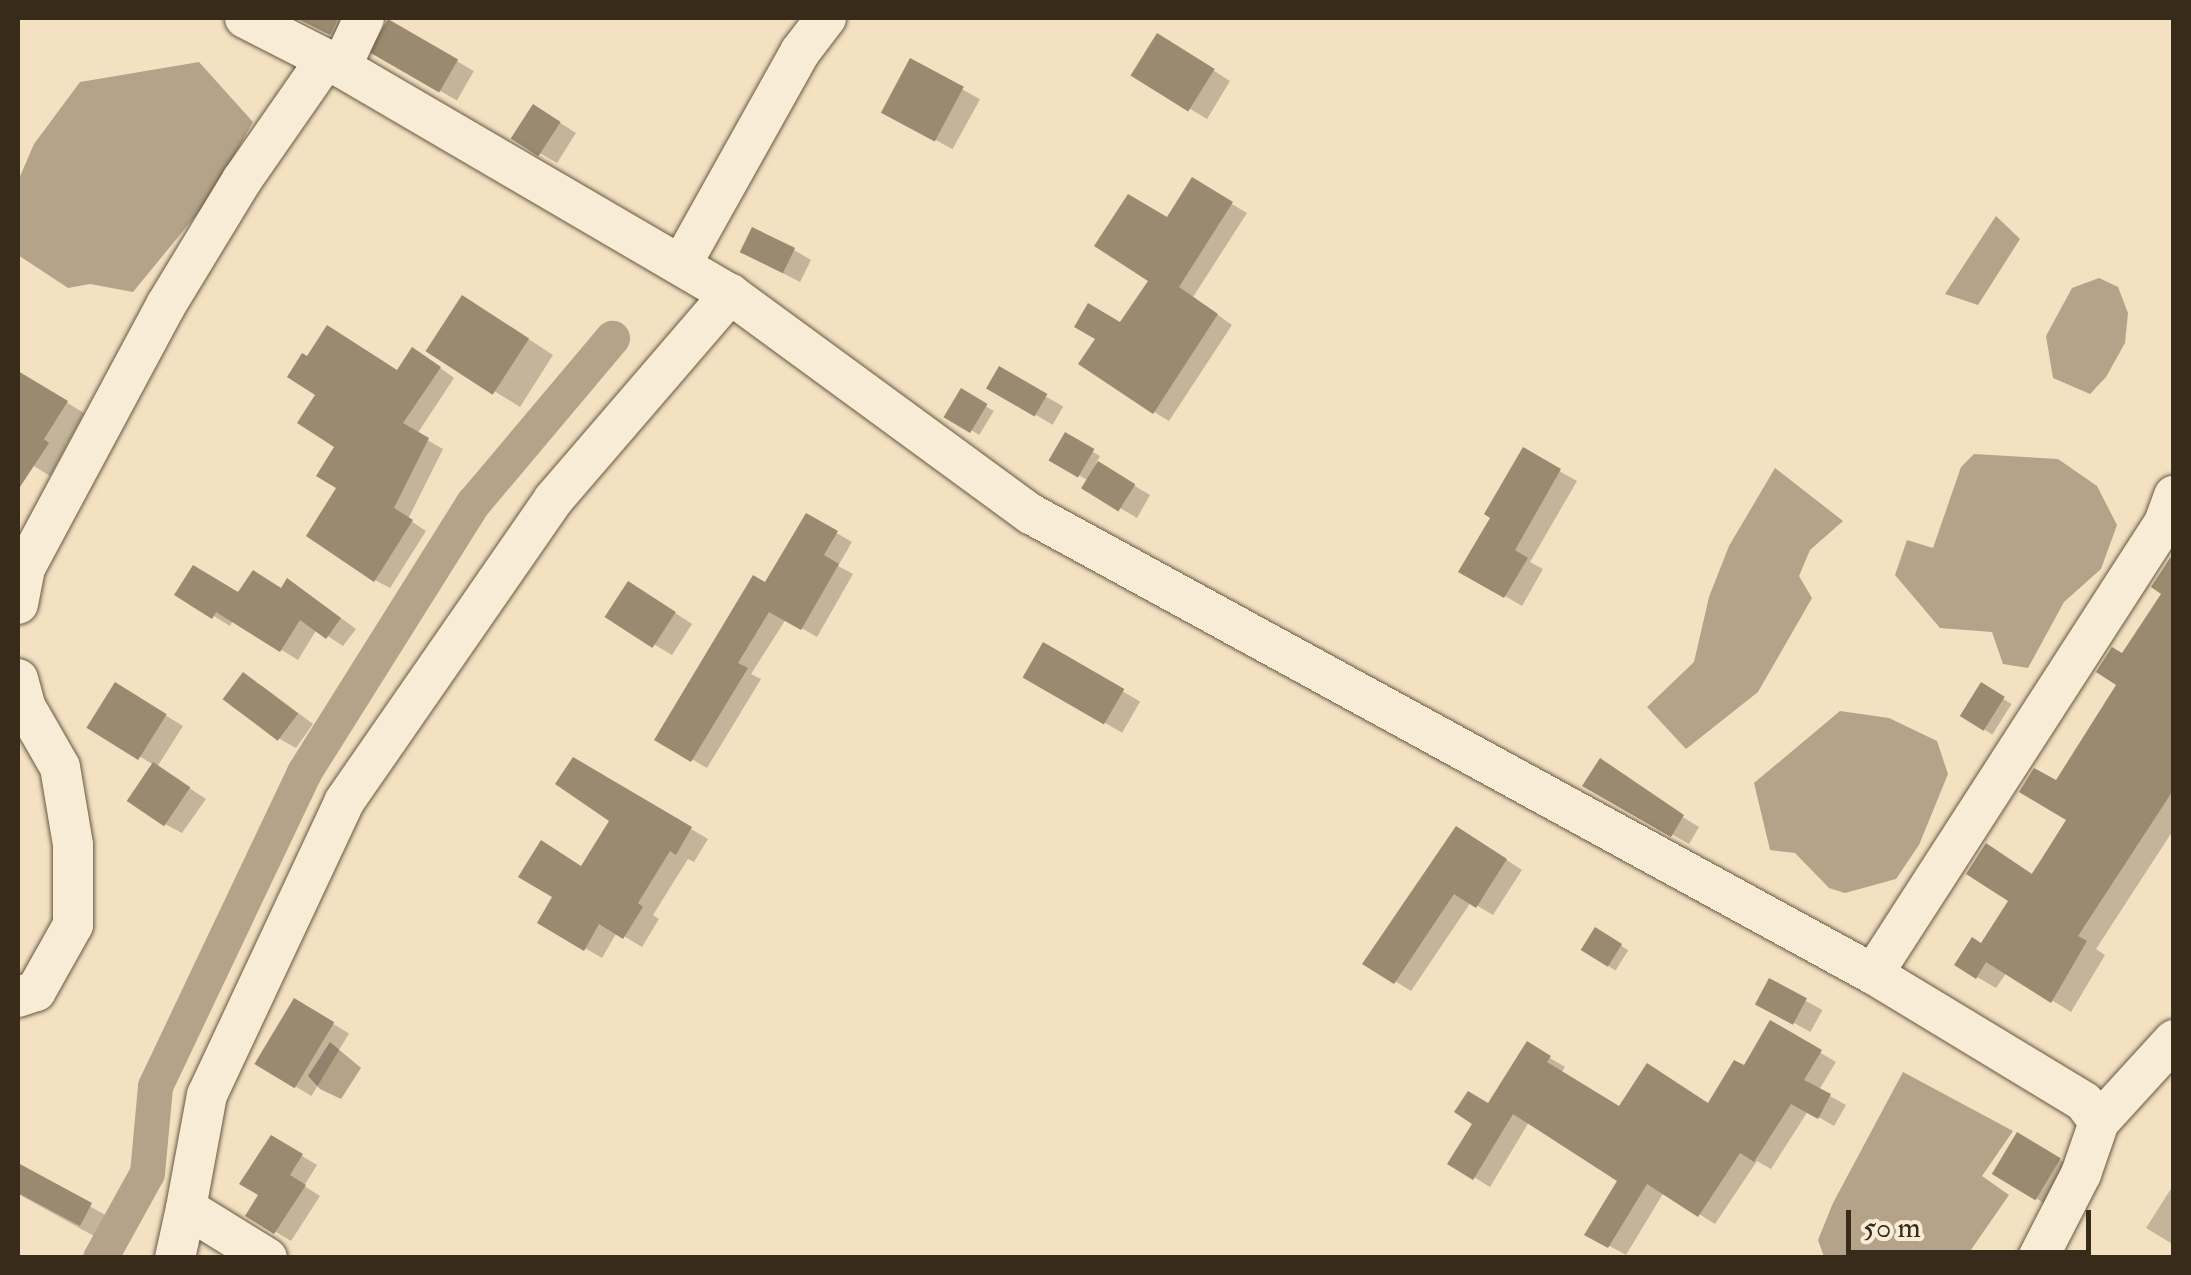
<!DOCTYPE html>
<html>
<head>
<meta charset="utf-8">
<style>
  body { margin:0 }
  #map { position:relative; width:2191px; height:1275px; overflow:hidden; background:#f4e1c1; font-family:"IM FELL Double Pica",serif }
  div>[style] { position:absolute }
  .water>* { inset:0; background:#b4a388 }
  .shadow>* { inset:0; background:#0003; transform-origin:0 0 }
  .canal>* { height:35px; margin:-17.5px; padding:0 17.5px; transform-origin:17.5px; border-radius:17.5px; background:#b4a388 }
  .building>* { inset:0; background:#9a8a70; transform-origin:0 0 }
  .roads { filter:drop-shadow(0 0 2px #675843) drop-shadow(0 0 2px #675843) }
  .minor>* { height:40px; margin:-20px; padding:0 20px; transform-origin:20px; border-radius:20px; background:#f8ecd7 }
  span { translate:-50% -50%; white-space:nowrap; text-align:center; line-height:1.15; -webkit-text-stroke:8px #f8ecd7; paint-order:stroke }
  .frame { position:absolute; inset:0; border:20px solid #382b19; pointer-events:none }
  .scale { position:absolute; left:1846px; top:1210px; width:245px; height:45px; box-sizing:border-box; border:5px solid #382b19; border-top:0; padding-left:12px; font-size:30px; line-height:35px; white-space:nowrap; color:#382b19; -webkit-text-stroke:8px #f8ecd7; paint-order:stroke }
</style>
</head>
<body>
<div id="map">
  <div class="water">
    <i style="clip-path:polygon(199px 62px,253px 122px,211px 197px,133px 292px,90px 284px,68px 288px,18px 255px,18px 181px,34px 144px,80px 82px)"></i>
    <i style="clip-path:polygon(1996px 216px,2020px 239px,1978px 305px,1945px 294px)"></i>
    <i style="clip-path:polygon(2099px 278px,2118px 287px,2128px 313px,2125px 343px,2106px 377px,2090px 394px,2053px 378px,2046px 336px,2072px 288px)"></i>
    <i style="clip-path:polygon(1974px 454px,2058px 459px,2097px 486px,2117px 525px,2101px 569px,2064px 602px,2028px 668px,2003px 664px,1992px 632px,1940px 628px,1895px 575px,1907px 540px,1933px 548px,1961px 467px)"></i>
    <i style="clip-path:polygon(1775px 468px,1843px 521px,1810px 550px,1799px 576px,1812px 598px,1758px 692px,1686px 749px,1647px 707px,1694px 662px,1709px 597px,1729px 546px)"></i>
    <i style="clip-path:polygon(1840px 711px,1889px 718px,1937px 741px,1948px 774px,1919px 845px,1896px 879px,1845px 893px,1829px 888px,1795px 853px,1770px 850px,1754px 783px)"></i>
    <i style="clip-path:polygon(330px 1042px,361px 1068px,341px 1099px,320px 1089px,308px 1076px)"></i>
    <i style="clip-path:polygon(1903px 1072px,2013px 1131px,1982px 1176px,2009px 1195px,1966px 1257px,1824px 1257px,1818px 1240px,1833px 1203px)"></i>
  </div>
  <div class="shadow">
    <i style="clip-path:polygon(297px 18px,374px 18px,357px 47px)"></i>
    <i style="left:389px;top:22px;width:98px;height:34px;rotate:30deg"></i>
    <i style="clip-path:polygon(1175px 46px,1230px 81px,1207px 119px,1134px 75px)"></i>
    <i style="left:911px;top:61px;width:79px;height:57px;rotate:29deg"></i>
    <i style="clip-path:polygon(551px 117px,576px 133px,557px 163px,514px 138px)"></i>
    <i style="clip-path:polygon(1193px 181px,1247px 213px,1193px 297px,1232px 325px,1169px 421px,1154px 412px,1121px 325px,1152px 280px,1168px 220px)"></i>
    <i style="clip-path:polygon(794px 250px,811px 260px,800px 282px,759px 261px)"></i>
    <i style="clip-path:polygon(489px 313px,553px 355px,520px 407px,429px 351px)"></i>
    <i style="clip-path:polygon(428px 359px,454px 378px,417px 434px,443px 449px,408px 519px,426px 531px,390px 588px,375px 580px,339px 487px,398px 372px)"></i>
    <i style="left:1000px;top:370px;width:73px;height:21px;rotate:30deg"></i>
    <i style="clip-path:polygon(18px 373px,84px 413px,50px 476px,18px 456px)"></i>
    <i style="left:962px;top:392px;width:37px;height:28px;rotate:31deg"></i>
    <i style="clip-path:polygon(1066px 436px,1100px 456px,1096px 463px,1150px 495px,1137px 518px,1085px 487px,1089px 481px,1052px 460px)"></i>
    <i style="clip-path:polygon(1523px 451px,1577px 481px,1530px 562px,1543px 569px,1522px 606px,1462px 571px,1494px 517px)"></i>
    <i style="clip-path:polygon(807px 516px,852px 542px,838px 566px,853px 574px,817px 637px,786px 619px,751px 674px,761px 679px,707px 768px,658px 739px,766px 585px)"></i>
    <i style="clip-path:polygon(2174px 557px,2174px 829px,2096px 949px,2105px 955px,2071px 1012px,2007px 972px,1996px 988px,1977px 977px,1982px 946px,2069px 819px,2057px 783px,2120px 684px,2123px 656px,2165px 593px)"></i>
    <i style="clip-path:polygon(282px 590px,304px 591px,356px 629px,343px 646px,317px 629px,298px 660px,233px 620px,230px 626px,178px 594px)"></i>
    <i style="clip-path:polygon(646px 594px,692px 624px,672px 655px,655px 645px)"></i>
    <i style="left:1044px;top:646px;width:111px;height:36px;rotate:30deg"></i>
    <i style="clip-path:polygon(116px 685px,183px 726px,157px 767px,206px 799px,182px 833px,165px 824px,154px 765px,91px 727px)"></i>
    <i style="clip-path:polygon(261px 685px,313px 724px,296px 748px,278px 738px)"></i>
    <i style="left:1981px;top:685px;width:36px;height:36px;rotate:32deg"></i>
    <i style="clip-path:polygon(574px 760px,708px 839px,694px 862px,688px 859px,653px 915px,659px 919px,642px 947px,617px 932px,602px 958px,540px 922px,583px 869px,612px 820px)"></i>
    <i style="clip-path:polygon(1586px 785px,1653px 799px,1699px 827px,1689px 844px)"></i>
    <i style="clip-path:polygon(1473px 838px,1522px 870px,1493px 915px,1471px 902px,1411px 991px,1366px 963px)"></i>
    <i style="left:1596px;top:930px;width:38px;height:24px;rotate:32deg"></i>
    <i style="left:1770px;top:981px;width:60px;height:25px;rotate:29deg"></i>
    <i style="left:295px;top:1001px;width:63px;height:73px;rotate:31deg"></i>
    <i style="clip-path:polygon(1771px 1024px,1836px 1062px,1819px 1090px,1846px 1105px,1834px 1126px,1808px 1111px,1771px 1169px,1757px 1161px,1715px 1224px,1664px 1192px,1626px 1255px,1588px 1234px,1620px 1180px,1529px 1122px,1490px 1187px,1451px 1163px,1528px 1045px,1565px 1067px,1561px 1073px,1620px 1109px,1710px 1105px,1745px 1069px)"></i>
    <i style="left:2018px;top:1135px;width:68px;height:45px;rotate:31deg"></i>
    <i style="clip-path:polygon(272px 1138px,317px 1165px,304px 1186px,320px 1196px,291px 1241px,248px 1215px,262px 1195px)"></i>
    <i style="left:19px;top:1167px;width:100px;height:24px;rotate:29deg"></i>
    <i style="clip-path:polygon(2174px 1184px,2174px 1245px,2146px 1228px)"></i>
  </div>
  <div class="canal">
    <i style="left:100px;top:1258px;width:97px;rotate:-61.1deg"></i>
    <i style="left:147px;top:1173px;width:87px;rotate:-84.7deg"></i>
    <i style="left:155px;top:1086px;width:348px;rotate:-64.6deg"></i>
    <i style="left:304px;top:772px;width:318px;rotate:-57.9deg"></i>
    <i style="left:473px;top:503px;width:216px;rotate:-49.9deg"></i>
  </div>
  <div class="building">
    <i style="clip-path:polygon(296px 18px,338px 18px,330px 35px)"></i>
    <i style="left:388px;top:19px;width:81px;height:38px;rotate:30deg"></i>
    <i style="left:1157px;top:33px;width:68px;height:50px;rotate:32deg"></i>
    <i style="left:910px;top:58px;width:61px;height:62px;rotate:28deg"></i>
    <i style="left:533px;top:104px;width:33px;height:41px;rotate:33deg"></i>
    <i style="clip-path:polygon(1192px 177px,1233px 202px,1179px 287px,1218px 314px,1153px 414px,1078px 364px,1095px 339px,1074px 327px,1088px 303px,1120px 322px,1148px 281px,1094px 246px,1128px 194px,1167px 217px)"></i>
    <i style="left:752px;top:227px;width:48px;height:28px;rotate:26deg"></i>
    <i style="left:462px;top:295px;width:80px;height:67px;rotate:33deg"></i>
    <i style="clip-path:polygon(327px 325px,397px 370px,412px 347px,441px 367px,403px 423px,429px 438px,394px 508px,413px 520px,374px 582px,306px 536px,336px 488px,316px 476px,334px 447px,297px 423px,315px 395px,287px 377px,302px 353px,307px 356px)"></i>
    <i style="left:999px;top:366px;width:56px;height:26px;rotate:30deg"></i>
    <i style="clip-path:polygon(18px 371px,68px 401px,44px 439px,49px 443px,18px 490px)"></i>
    <i style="left:961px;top:388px;width:31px;height:34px;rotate:31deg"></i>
    <i style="left:1065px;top:432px;width:34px;height:33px;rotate:30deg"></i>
    <i style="clip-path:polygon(1523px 447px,1561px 469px,1515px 550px,1528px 558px,1504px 598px,1458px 572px,1490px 518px,1484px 514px)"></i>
    <i style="left:1098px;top:461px;width:44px;height:32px;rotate:32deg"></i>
    <i style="clip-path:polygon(806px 513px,838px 531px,824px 555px,839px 564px,801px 630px,769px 612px,738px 663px,748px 668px,691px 762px,654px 740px,753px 575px,765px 582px)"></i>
    <i style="clip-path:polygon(2174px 552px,2174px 789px,2078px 936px,2087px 941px,2051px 1003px,1986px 962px,1976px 979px,1954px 965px,1972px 937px,1981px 943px,2008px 901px,1966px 874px,1986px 843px,2032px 874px,2066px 820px,2019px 792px,2034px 768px,2056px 780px,2116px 685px,2096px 672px,2112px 647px,2122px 653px,2161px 594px,2151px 587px)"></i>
    <i style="clip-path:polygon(193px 565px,238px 592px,253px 570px,281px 588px,287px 578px,341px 618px,326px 639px,300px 620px,280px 652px,216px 612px,212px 619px,174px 595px)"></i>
    <i style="left:628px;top:581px;width:57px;height:43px;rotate:33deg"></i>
    <i style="left:1043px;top:642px;width:94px;height:41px;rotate:30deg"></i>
    <i style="left:243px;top:672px;width:69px;height:34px;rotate:37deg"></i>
    <i style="left:115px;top:682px;width:61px;height:54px;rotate:32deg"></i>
    <i style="left:1981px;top:682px;width:28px;height:40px;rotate:32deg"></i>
    <i style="clip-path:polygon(573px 757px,692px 827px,676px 855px,670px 851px,638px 903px,643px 907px,623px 939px,599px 924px,584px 951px,537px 923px,552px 897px,518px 877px,541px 840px,581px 866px,609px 821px,555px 784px)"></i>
    <i style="clip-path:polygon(1600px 758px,1684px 815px,1671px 837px,1582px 786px)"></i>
    <i style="left:153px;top:762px;width:45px;height:47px;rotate:34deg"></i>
    <i style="clip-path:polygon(1456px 826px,1507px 859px,1476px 908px,1454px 894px,1394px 984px,1362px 964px)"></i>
    <i style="left:1595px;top:927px;width:32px;height:27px;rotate:32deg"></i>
    <i style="left:1769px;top:978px;width:43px;height:30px;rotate:28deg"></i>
    <i style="left:294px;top:998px;width:47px;height:77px;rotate:31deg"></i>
    <i style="clip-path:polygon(1770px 1020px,1822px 1050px,1804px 1080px,1831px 1094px,1818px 1119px,1791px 1104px,1754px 1162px,1740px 1153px,1698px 1217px,1647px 1184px,1608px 1248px,1584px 1235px,1617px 1181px,1513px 1114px,1473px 1180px,1447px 1164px,1472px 1124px,1454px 1112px,1468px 1091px,1488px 1103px,1527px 1041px,1551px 1056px,1547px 1062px,1619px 1106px,1647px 1063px,1708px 1103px,1734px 1060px,1744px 1065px)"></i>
    <i style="left:2017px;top:1132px;width:51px;height:49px;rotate:31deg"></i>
    <i style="clip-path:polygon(271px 1135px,303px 1154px,290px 1175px,306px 1185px,274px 1234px,245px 1216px,258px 1195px,239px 1184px)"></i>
    <i style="clip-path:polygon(18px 1163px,92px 1203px,80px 1226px,18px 1193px)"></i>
  </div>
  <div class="roads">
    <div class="minor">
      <i style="left:245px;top:18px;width:108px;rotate:27deg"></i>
      <i style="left:341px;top:67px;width:450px;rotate:30.3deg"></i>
      <i style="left:730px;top:294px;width:373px;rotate:36.2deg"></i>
      <i style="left:1031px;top:514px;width:959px;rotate:28.65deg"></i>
      <i style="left:1873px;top:974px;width:247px;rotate:31.2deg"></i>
      <i style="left:2084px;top:1102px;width:25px;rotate:53deg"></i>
      <i style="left:2099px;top:1122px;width:55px;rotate:109.1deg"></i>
      <i style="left:2081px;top:1174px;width:94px;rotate:117.1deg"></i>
      <i style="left:341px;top:67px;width:54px;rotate:-64.9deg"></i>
      <i style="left:681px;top:265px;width:244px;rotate:-60.8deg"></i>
      <i style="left:800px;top:52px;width:43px;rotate:-52.6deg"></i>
      <i style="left:18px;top:604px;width:37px;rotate:-79deg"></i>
      <i style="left:25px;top:568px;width:298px;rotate:-61.8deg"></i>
      <i style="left:166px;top:305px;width:146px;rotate:-58.7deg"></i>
      <i style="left:242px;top:180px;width:147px;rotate:-55.2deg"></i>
      <i style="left:18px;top:679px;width:28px;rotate:75deg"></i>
      <i style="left:25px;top:706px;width:70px;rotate:60.2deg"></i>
      <i style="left:60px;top:767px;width:79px;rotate:80.5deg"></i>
      <i style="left:73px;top:845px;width:80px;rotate:90deg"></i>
      <i style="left:73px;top:925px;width:76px;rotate:119.3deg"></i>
      <i style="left:36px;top:991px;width:19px;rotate:162deg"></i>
      <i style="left:1873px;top:974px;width:537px;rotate:-57.17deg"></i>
      <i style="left:2164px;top:523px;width:29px;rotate:-70deg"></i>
      <i style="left:2099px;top:1122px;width:111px;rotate:-47.6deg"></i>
      <i style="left:175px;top:1258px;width:51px;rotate:-77.6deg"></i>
      <i style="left:267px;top:1258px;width:95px;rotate:-148.3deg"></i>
      <i style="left:186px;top:1208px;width:115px;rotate:-79.5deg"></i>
      <i style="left:207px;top:1095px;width:323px;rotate:-64.9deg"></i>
      <i style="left:344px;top:802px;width:367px;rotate:-55.3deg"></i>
      <i style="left:553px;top:500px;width:272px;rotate:-49.3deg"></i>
    </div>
  </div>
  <div class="frame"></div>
  <div class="scale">50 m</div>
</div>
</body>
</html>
